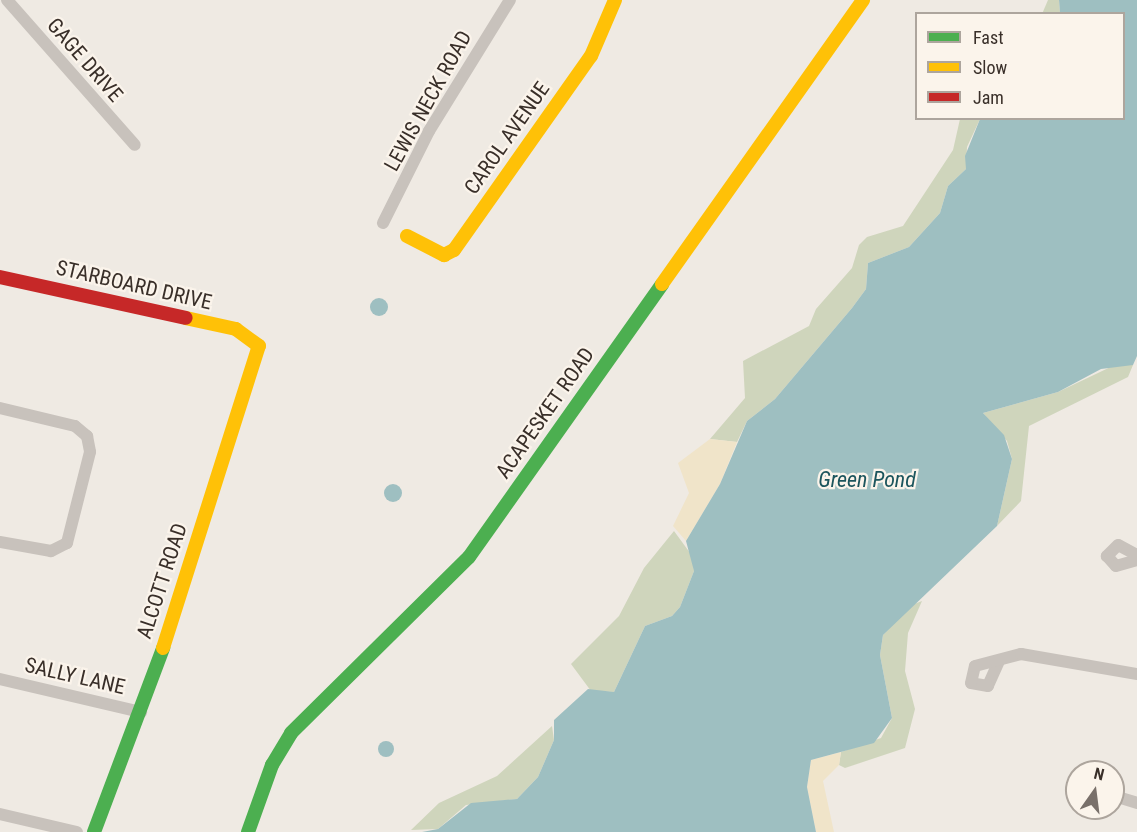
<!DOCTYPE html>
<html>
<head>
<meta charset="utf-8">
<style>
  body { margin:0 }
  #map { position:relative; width:1137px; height:832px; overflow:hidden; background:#efeae3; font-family:"Roboto Condensed",sans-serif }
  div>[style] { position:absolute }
  .green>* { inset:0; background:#cfd5bc }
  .sand>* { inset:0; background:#f0e4c9 }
  .water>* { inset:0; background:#9ebfc1 }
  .round { border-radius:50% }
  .street>* { height:12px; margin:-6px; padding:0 6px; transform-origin:6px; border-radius:6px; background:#c8c2bc }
  .fast>* { height:14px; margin:-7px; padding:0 7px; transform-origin:7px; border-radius:7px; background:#4caf50 }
  .slow>* { height:14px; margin:-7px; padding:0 7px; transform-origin:7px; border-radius:7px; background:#ffc107 }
  .jam>* { height:14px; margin:-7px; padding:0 7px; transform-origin:7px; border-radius:7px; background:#c62828 }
  span { translate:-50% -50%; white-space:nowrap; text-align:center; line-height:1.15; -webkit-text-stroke:4.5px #fbf4eb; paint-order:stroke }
  .street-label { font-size:21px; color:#392f29 }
  .water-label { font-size:22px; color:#1c555d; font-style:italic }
  .legend { position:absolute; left:915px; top:12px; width:210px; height:108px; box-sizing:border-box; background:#fbf4eb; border:2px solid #ada59d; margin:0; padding:8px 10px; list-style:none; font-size:18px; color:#392f29 }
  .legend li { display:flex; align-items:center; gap:12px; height:30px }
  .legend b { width:30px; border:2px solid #ada59d }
  .north { position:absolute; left:1065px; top:760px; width:60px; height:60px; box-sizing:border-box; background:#fbf4eb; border:2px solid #ada59d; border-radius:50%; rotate:14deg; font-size:16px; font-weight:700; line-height:24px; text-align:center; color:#392f29 }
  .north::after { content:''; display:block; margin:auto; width:21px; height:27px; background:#79706a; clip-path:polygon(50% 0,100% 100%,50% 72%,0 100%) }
</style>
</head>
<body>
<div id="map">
  <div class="green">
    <i style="clip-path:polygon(1048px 0,1059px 0,1060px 13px,1042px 14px)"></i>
    <i style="clip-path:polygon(960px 119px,980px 119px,967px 147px,966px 169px,948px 186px,940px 213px,909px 247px,868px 263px,866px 289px,852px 308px,775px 399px,747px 421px,737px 442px,710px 439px,745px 398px,743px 361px,809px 326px,816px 309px,852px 268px,859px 245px,867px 237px,903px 226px,953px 150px)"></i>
    <i style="clip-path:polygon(1119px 363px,1133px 365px,1128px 377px,1029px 426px,1021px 501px,997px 526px,1012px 459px,1007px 441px,983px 413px,1058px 392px)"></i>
    <i style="clip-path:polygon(674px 531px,693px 557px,694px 571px,680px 607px,672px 616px,645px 626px,614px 692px,591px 691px,571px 664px,619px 616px,644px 568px)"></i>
    <i style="clip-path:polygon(922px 601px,908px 633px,905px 671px,915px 709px,905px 748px,845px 768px,839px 765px,841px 752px,881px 738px,892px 718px,880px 655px,883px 635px,909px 606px)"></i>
    <i style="clip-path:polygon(552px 726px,554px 740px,538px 777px,517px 799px,466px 805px,438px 829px,411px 830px,439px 803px,497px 776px)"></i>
  </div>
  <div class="sand">
    <i style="clip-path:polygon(710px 439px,737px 442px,720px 484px,686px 541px,673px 526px,689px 493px,678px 463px)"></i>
    <i style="clip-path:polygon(841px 752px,839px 765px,823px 781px,834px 832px,816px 832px,807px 787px,811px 760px)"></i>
  </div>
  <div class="water">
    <i style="clip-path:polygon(1059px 0,1137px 0,1137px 356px,1133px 365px,1101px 369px,1058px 392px,983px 413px,1004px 435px,1012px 459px,997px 526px,883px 635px,880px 655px,892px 718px,874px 743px,811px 760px,807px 787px,816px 832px,422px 832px,438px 829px,471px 803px,517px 799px,538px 777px,554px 740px,554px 720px,588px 689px,614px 692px,645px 626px,672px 616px,680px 607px,694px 571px,686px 541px,720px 484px,747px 421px,775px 399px,852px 308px,866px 289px,868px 263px,909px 247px,940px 213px,948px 186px,966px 169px,965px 156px,980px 119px,1124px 118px,1124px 14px,1060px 13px)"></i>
    <i class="round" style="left:370px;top:298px;width:18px;height:18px"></i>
    <i class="round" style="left:384px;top:484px;width:18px;height:18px"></i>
    <i class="round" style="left:378px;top:741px;width:16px;height:16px"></i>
  </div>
  <div class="street">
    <i style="left:7px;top:0;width:193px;rotate:48.6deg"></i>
    <i style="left:383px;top:223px;width:103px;rotate:-63.4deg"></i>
    <i style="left:429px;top:131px;width:154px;rotate:-58.3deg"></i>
    <i style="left:0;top:408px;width:77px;rotate:13.5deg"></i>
    <i style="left:75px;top:426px;width:16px;rotate:40deg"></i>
    <i style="left:87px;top:436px;width:16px;rotate:79deg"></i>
    <i style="left:90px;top:452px;width:94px;rotate:104.2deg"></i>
    <i style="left:67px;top:543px;width:18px;rotate:153deg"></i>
    <i style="left:51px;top:551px;width:52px;rotate:-170deg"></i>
    <i style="left:1137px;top:555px;width:21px;rotate:-152deg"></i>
    <i style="left:1118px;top:545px;width:16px;rotate:135deg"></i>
    <i style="left:1107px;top:556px;width:13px;rotate:48deg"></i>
    <i style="left:1116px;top:566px;width:22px;rotate:-16deg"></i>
    <i style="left:999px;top:661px;width:27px;rotate:114deg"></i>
    <i style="left:988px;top:686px;width:17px;rotate:-170deg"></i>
    <i style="left:971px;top:683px;width:17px;rotate:-77deg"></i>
    <i style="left:975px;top:666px;width:48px;rotate:-14.6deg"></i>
    <i style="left:1021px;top:654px;width:118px;rotate:9.8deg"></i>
    <i style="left:0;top:679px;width:145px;rotate:13.2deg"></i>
    <i style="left:1121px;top:798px;width:17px;rotate:17deg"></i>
    <i style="left:0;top:814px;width:79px;rotate:13.2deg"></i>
  </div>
  <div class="fast">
    <i style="left:94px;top:832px;width:197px;rotate:-69.4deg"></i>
    <i style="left:248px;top:832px;width:71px;rotate:-70.3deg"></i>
    <i style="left:272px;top:765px;width:37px;rotate:-59deg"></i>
    <i style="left:291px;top:733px;width:250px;rotate:-44.7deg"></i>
    <i style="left:469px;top:557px;width:334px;rotate:-54.7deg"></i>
  </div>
  <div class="slow">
    <i style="left:407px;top:236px;width:42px;rotate:27.2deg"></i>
    <i style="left:444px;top:255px;width:11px;rotate:-27deg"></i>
    <i style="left:454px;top:250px;width:237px;rotate:-54.8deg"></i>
    <i style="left:591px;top:56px;width:61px;rotate:-66.8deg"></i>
    <i style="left:662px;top:284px;width:348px;rotate:-54.7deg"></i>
    <i style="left:163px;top:648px;width:317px;rotate:-72.4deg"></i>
    <i style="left:259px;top:346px;width:29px;rotate:-144deg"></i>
    <i style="left:236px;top:329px;width:51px;rotate:-167.6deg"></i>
  </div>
  <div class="jam">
    <i style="left:0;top:277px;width:190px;rotate:12.4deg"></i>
  </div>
  <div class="street-label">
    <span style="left:85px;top:60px;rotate:49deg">GAGE DRIVE</span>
    <span style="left:428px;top:101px;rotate:-61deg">LEWIS NECK ROAD</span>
    <span style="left:507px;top:138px;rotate:-55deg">CAROL AVENUE</span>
    <span style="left:134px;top:285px;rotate:13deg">STARBOARD DRIVE</span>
    <span style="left:545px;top:413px;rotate:-55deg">ACAPESKET ROAD</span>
    <span style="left:162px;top:581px;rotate:-72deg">ALCOTT ROAD</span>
    <span style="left:75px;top:676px;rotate:13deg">SALLY LANE</span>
  </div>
  <div class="water-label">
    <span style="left:867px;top:480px">Green Pond</span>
  </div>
  <ul class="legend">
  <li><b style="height:8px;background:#4caf50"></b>Fast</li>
  <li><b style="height:8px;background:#ffc107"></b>Slow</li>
  <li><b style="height:8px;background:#c62828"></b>Jam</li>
  </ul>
  <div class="north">N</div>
</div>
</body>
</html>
